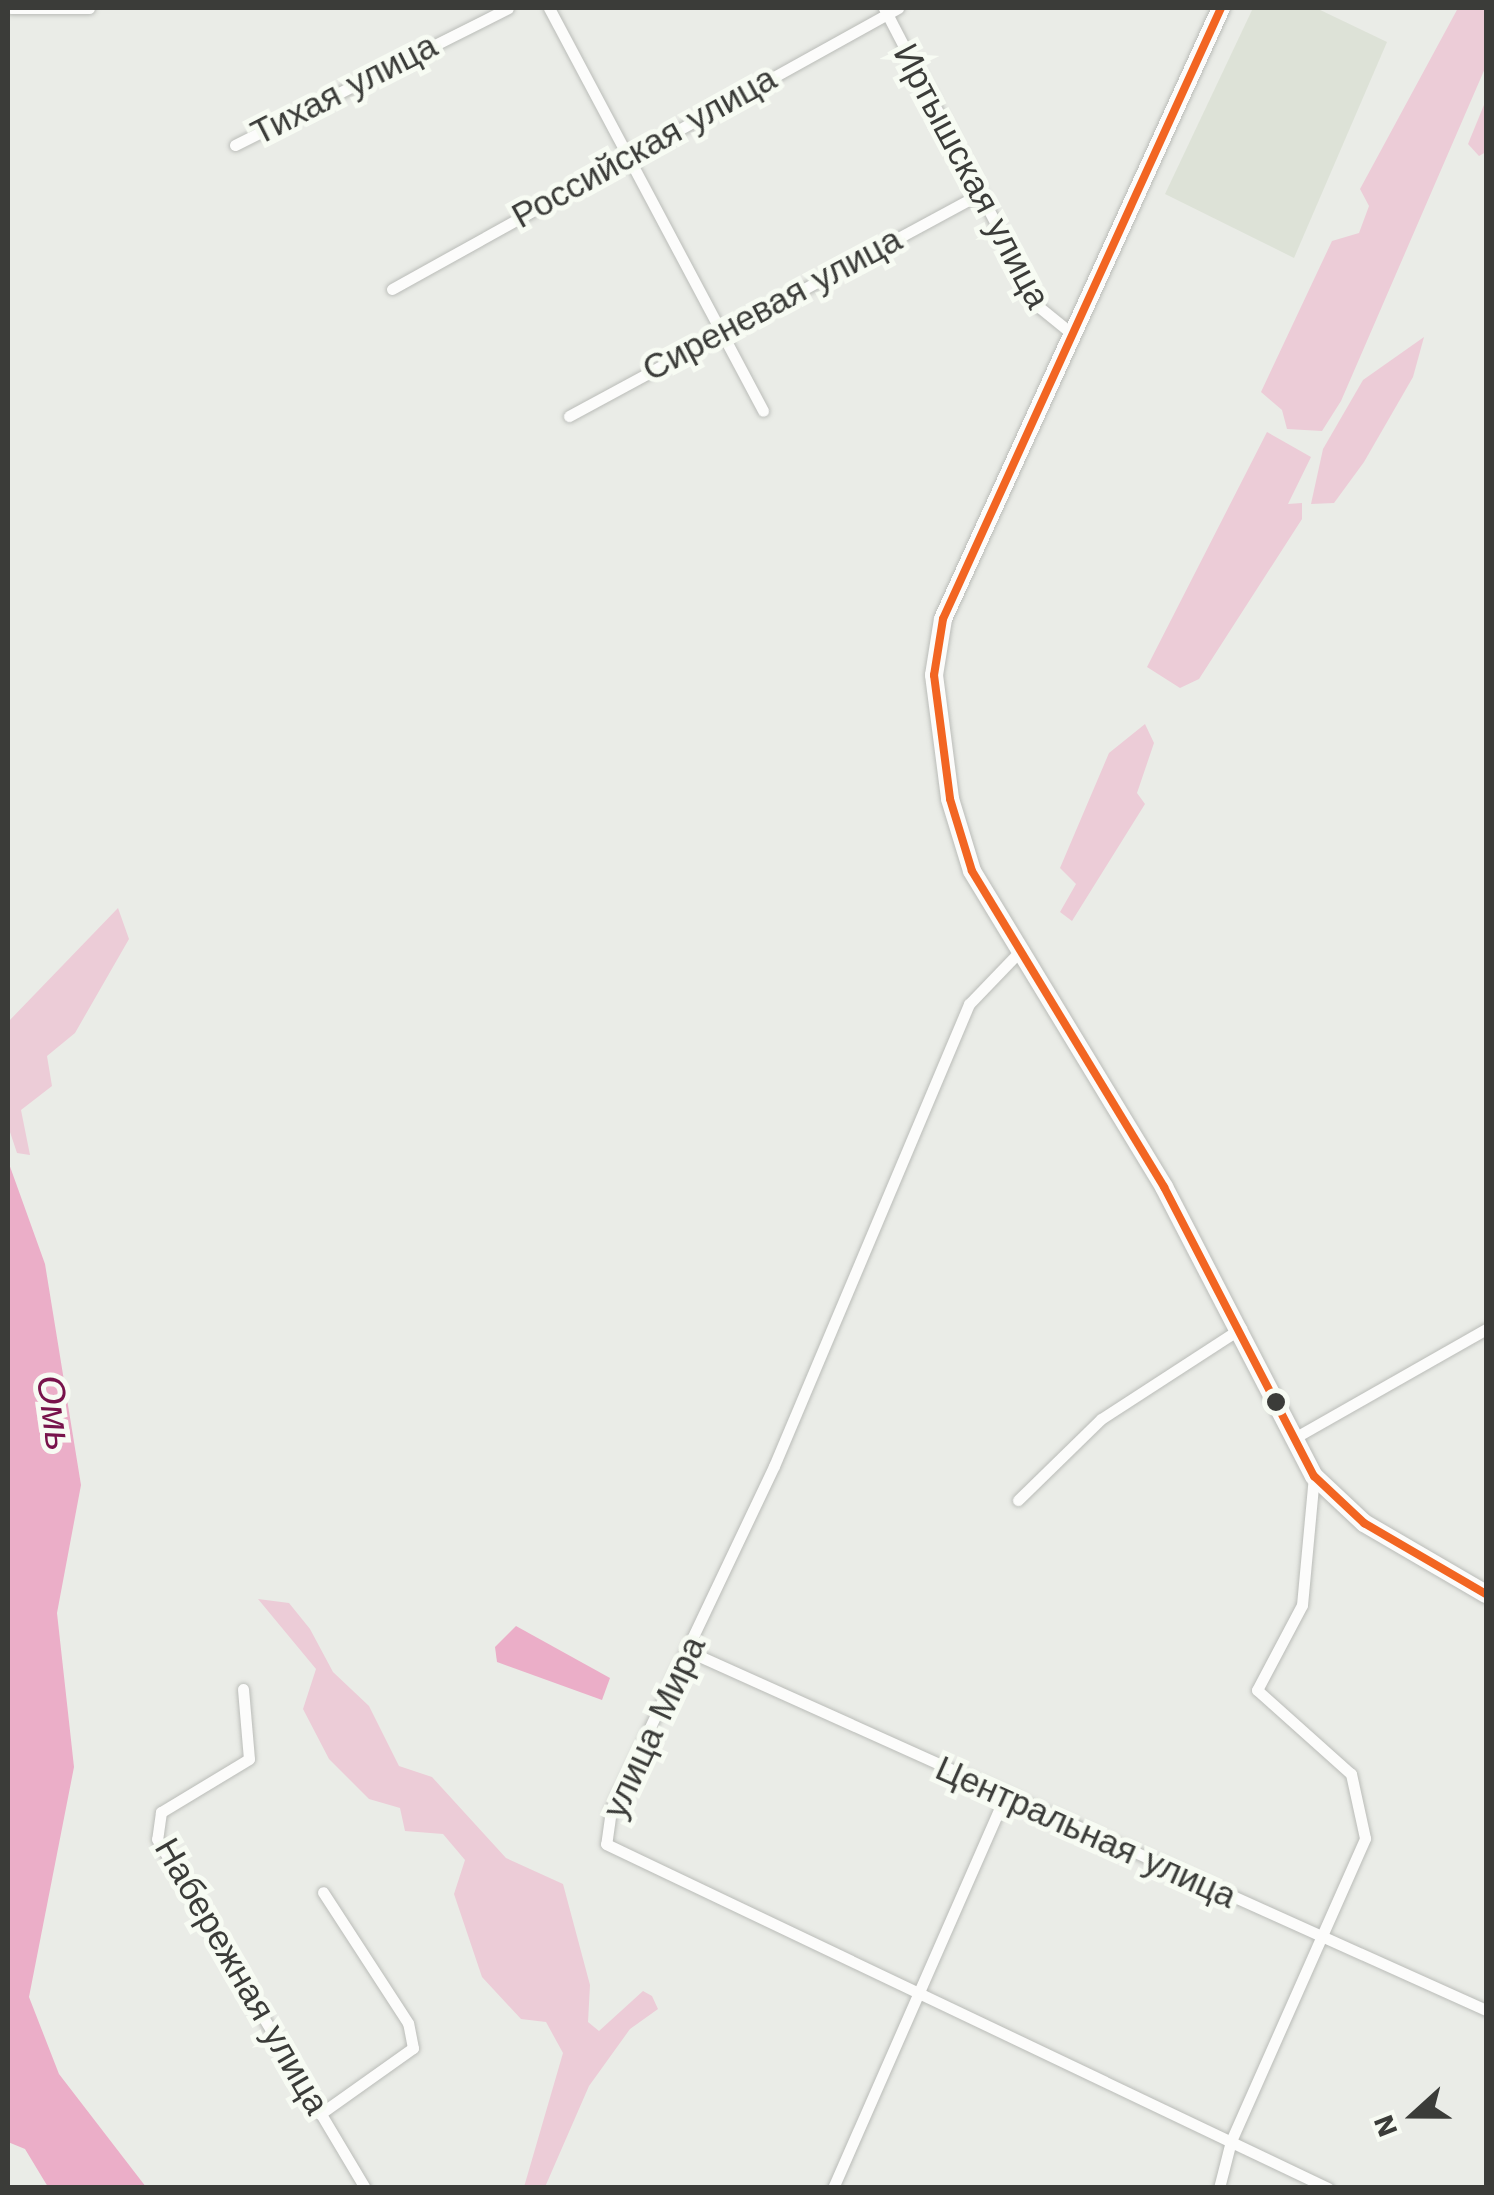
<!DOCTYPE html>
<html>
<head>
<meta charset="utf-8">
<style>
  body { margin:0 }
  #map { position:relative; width:1494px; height:2195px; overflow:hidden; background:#eaece7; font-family:"Work Sans",sans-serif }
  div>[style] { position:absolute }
  .built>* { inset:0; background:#dde2d7 }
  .green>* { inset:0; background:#ecccd7 }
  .water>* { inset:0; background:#ebaec8 }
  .roads { filter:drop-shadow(0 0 2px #babcb8) drop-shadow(0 0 2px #babcb8) }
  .street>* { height:11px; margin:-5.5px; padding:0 5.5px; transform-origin:5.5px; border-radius:5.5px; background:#fcfcfb }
  .secondary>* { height:18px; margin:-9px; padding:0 9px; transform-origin:9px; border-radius:9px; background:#fcfcfb }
  .bus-1>* { height:8px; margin:-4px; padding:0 4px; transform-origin:4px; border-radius:4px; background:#f26522 }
  .dots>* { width:28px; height:28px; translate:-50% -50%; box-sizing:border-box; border:5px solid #f7fbf3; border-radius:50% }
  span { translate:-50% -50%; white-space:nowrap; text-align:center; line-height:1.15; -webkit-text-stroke:10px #f7fbf3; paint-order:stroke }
  .street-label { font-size:35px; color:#3b3c39 }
  .water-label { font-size:38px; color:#78134b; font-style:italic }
  .frame { position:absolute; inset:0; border:10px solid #3b3c39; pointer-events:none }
  .north { position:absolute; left:1364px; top:2065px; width:100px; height:100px; -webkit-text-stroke:8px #f7fbf3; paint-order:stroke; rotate:249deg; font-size:28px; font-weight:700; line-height:40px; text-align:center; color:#3b3c39 }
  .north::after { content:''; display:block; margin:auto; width:35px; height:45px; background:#3b3c39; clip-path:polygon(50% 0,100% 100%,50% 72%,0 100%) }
</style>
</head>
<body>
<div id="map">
  <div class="built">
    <i style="clip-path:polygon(1253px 8px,1316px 8px,1387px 42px,1294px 258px,1165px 194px)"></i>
  </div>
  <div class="green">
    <i style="clip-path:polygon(1458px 8px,1486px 8px,1486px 66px,1341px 401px,1322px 431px,1287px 429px,1282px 410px,1261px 392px,1332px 241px,1359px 233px,1369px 206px,1360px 189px)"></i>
    <i style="clip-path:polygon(1486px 100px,1486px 152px,1479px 156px,1468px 144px)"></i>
    <i style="clip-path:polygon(1424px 337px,1413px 377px,1364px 462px,1334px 503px,1311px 504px,1323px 449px,1363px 380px)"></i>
    <i style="clip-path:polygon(1267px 432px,1311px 457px,1288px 504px,1302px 503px,1302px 519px,1199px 679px,1180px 688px,1147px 667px)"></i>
    <i style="clip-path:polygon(1145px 724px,1154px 743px,1137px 793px,1145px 804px,1072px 921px,1060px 912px,1076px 884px,1060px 868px,1109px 753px)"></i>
    <i style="clip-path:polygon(118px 908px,129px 939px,75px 1033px,47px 1056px,52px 1086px,21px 1110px,30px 1155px,17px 1153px,8px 1126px,8px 1022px)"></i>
    <i style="clip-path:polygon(258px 1599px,289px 1603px,310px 1629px,333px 1672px,369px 1706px,399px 1766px,432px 1777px,506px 1858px,563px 1884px,590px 1985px,588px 2022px,599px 2031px,643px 1991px,652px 1996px,658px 2009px,630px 2029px,589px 2086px,545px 2187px,524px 2187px,563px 2053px,546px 2022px,521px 2019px,482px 1977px,454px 1894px,465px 1860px,443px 1834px,405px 1831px,400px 1808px,369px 1799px,329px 1759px,303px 1709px,316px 1669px)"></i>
  </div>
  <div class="water">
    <i style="clip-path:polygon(8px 1161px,45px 1264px,81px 1485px,57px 1613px,74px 1767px,29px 1997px,59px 2074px,146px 2187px,48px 2187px,25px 2149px,8px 2142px)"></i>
    <i style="clip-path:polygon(516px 1626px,610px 1678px,602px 1700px,497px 1662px,495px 1647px)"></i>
  </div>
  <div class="roads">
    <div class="street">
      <i style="left:11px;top:8px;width:78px"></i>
      <i style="left:549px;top:8px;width:456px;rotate:62deg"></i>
      <i style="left:884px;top:8px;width:337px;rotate:62.6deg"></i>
      <i style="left:1039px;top:307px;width:41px;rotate:39.1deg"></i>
      <i style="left:235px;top:145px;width:305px;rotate:-26.6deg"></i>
      <i style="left:392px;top:289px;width:579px;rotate:-29.04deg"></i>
      <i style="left:569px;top:416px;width:465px;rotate:-28.4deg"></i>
      <i style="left:1022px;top:949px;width:76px;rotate:133.9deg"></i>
      <i style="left:969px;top:1004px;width:501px;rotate:112.88deg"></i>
      <i style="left:774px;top:1466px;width:381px;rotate:115.4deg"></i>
      <i style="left:611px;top:1810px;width:34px;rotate:98deg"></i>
      <i style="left:606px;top:1844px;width:800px;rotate:25.48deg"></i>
      <i style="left:1296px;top:1437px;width:219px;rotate:-29.6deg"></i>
      <i style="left:1018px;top:1500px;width:116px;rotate:-44.3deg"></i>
      <i style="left:1101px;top:1419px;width:167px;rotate:-33deg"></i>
      <i style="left:688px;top:1651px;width:875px;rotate:24.22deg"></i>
      <i style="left:243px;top:1689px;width:70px;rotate:85.1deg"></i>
      <i style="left:249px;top:1759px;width:103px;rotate:148.9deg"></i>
      <i style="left:161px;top:1812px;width:27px;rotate:98deg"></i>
      <i style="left:157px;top:1839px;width:406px;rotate:59.2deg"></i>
      <i style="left:320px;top:2114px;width:114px;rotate:-35.4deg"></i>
      <i style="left:413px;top:2048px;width:25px;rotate:-101deg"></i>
      <i style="left:408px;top:2023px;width:156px;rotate:-123deg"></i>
      <i style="left:833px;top:2188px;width:427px;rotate:-66.3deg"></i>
      <i style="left:1219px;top:2188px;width:49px;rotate:-75.7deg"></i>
      <i style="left:1231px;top:2141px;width:331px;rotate:-66.1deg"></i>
      <i style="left:1365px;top:1838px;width:66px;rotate:-102.3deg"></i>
      <i style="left:1351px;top:1774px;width:126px;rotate:-138.2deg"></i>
      <i style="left:1257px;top:1690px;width:96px;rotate:-62.1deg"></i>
      <i style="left:1302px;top:1605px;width:130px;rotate:-84.7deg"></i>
    </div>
    <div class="secondary">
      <i style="left:1221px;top:8px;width:671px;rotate:114.47deg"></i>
      <i style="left:943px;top:619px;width:57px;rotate:99.1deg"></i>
      <i style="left:934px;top:675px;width:125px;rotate:82.6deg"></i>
      <i style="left:950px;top:799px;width:75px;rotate:73deg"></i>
      <i style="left:972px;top:871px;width:370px;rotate:58.7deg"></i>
      <i style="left:1164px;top:1187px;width:326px;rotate:62.6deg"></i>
      <i style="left:1314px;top:1476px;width:69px;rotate:43.2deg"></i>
      <i style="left:1364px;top:1523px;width:141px;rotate:30.2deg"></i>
    </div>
  </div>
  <div class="bus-1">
    <i style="left:1221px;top:8px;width:671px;rotate:114.47deg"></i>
    <i style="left:943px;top:619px;width:57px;rotate:99.1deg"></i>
    <i style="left:934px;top:675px;width:125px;rotate:82.6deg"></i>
    <i style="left:950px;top:799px;width:75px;rotate:73deg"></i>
    <i style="left:972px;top:871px;width:370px;rotate:58.7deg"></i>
    <i style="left:1164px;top:1187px;width:326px;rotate:62.6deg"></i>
    <i style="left:1314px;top:1476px;width:69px;rotate:43.2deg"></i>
    <i style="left:1364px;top:1523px;width:141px;rotate:30.2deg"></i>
  </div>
  <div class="dots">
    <i style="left:1276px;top:1402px;background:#3b3c39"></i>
  </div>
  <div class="street-label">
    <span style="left:344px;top:89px;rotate:-27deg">Тихая улица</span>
    <span style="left:644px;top:147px;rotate:-29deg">Российская улица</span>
    <span style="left:972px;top:176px;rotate:62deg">Иртышская улица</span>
    <span style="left:772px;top:304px;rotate:-28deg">Сиреневая улица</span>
    <span style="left:654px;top:1727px;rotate:-65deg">улица Мира</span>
    <span style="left:1086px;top:1832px;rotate:24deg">Центральная улица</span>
    <span style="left:242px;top:1976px;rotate:60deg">Набережная улица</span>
  </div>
  <div class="water-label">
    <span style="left:54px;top:1413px;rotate:82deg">Омь</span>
  </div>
  <div class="frame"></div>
  <div class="north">N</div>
</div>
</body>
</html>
